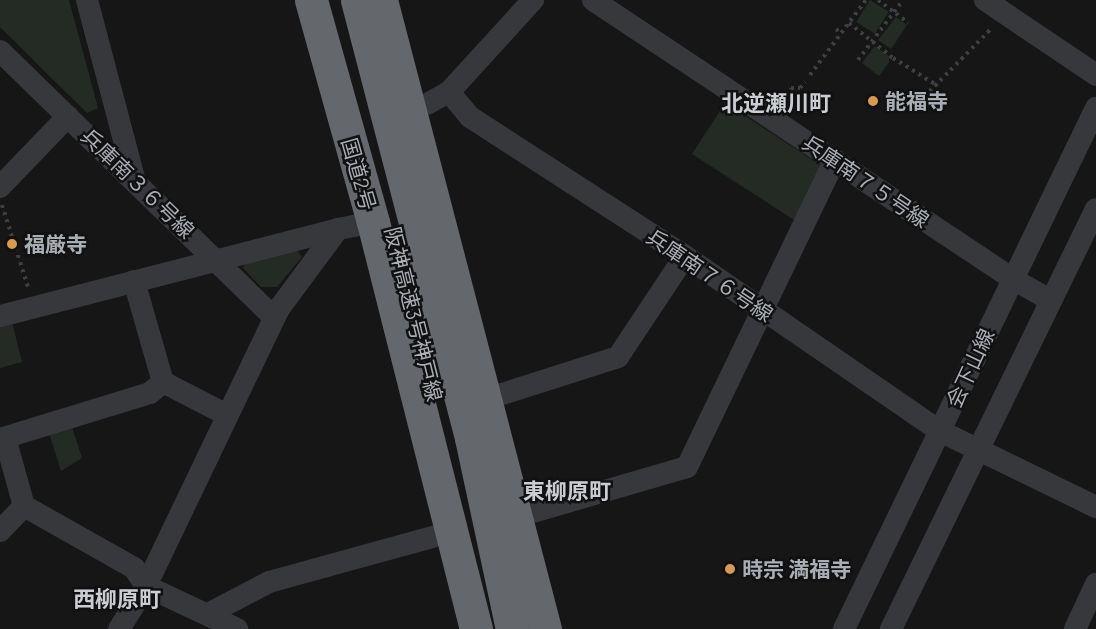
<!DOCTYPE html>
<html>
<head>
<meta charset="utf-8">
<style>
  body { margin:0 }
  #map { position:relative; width:1096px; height:629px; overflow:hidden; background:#161617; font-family:Barlow,"Noto Sans JP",sans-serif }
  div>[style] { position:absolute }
  .green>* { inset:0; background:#242b24; transform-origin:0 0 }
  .path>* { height:4px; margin-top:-2px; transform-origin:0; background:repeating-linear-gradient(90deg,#3d3f42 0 3px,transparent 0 7.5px) }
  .minor>* { height:22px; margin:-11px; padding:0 11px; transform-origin:11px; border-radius:11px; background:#37383c }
  .highway>* { height:33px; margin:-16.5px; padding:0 16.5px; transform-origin:16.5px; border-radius:16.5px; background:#64676c }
  .dots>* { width:16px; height:16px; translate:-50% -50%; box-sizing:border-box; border:3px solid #111112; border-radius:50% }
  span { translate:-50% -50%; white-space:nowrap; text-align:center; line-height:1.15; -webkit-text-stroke:5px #111112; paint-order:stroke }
  .poi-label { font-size:21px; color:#a9aeb5; font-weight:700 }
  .left { translate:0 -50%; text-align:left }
  .street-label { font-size:21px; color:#a9aeb5 }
  .neighbourhood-label { font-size:22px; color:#cacdd2; font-weight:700 }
</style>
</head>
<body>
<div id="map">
  <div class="green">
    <i style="clip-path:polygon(0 0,69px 0,98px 108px,87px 113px,0 27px)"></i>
    <i style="left:870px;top:0;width:22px;height:26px;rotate:32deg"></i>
    <i style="clip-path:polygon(896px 17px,907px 25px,891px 49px,878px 40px)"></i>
    <i style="clip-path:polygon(875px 46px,889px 56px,889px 62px,879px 76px,862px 63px)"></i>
    <i style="clip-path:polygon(725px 103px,819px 164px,823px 174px,794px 220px,692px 154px)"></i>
    <i style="clip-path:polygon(295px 247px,302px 257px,277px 287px,261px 287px,243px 268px,246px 258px)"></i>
    <i style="clip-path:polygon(12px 322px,22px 362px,0 368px,0 325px)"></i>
    <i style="clip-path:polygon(71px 424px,82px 458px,61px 471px,48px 430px)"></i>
  </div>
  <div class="path">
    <i style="left:878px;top:0;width:38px;rotate:37deg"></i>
    <i style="left:849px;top:23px;width:56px;rotate:38.5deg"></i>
    <i style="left:893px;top:58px;width:49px;rotate:31.8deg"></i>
    <i style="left:836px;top:29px;width:6px;rotate:39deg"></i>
    <i style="left:858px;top:60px;width:75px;rotate:-53.1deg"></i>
    <i style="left:810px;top:75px;width:94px;rotate:-53.3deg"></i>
    <i style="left:781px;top:101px;width:16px;rotate:-52deg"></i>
    <i style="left:791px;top:88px;width:9px"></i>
    <i style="left:800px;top:88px;width:8px;rotate:-50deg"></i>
    <i style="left:919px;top:102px;width:104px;rotate:-45.4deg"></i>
    <i style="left:2px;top:205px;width:89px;rotate:72.4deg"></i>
  </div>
  <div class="minor">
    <i style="left:87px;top:0;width:184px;rotate:75.2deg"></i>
    <i style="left:593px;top:0;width:504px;rotate:33.6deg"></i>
    <i style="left:1013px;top:279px;width:43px;rotate:29.6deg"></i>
    <i style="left:985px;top:0;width:134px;rotate:34deg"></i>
    <i style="left:0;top:51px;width:382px;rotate:44.2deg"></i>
    <i style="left:449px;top:92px;width:33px;rotate:50deg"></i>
    <i style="left:470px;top:117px;width:256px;rotate:32.9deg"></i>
    <i style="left:685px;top:256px;width:309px;rotate:34.5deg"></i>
    <i style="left:940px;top:431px;width:174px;rotate:26deg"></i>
    <i style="left:427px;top:104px;width:25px;rotate:-29deg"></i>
    <i style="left:449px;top:92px;width:125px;rotate:-47.6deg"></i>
    <i style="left:0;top:187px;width:98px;rotate:-46.2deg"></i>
    <i style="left:134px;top:281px;width:105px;rotate:74deg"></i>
    <i style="left:163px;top:382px;width:72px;rotate:27.3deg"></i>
    <i style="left:0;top:316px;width:349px;rotate:-14.4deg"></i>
    <i style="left:502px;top:394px;width:122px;rotate:-17.7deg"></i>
    <i style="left:618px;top:357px;width:121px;rotate:-56.4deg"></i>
    <i style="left:5px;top:438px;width:71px;rotate:74.4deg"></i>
    <i style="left:24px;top:506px;width:126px;rotate:29.4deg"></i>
    <i style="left:134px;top:568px;width:22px;rotate:56deg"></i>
    <i style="left:146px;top:586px;width:101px;rotate:25.3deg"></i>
    <i style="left:0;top:439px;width:157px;rotate:-17deg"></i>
    <i style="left:150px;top:393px;width:17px;rotate:-40deg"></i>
    <i style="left:533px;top:512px;width:160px;rotate:-16.3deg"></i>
    <i style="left:687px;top:467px;width:341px;rotate:-64.3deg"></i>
    <i style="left:0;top:531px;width:35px;rotate:-46deg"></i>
    <i style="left:208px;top:614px;width:69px;rotate:-27.7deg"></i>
    <i style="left:269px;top:582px;width:188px;rotate:-15.4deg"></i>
    <i style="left:119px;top:629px;width:51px;rotate:-57.9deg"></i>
    <i style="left:146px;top:586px;width:306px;rotate:-64.4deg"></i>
    <i style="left:278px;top:310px;width:101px;rotate:-53.5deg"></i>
    <i style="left:338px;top:229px;width:36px;rotate:-11deg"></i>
    <i style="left:844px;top:629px;width:579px;rotate:-64.19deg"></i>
    <i style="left:891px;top:629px;width:467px;rotate:-64deg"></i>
    <i style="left:1075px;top:629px;width:50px;rotate:-65deg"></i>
  </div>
  <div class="highway">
    <i style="left:311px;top:0;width:230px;rotate:74.4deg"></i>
    <i style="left:373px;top:222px;width:420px;rotate:75.8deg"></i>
    <i style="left:357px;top:0;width:453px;rotate:75.4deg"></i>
    <i style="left:471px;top:438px;width:195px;rotate:77.9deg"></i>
    <i style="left:381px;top:0;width:650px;rotate:75.39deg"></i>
  </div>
  <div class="dots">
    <i style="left:873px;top:101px;background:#db9a4a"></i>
    <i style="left:12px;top:244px;background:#db9a4a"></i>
    <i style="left:730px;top:569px;background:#db9a4a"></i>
  </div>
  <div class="poi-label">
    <span class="left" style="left:885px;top:101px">能福寺</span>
    <span class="left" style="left:24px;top:244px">福厳寺</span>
    <span class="left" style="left:742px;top:569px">時宗 満福寺</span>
  </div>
  <div class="street-label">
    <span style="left:359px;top:174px;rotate:74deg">国道2号</span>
    <span style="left:866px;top:181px;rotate:34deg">兵庫南７５号線</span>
    <span style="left:138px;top:183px;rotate:44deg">兵庫南３６号線</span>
    <span style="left:710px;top:275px;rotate:34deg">兵庫南７６号線</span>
    <span style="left:414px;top:314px;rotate:76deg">阪神高速3号神戸線</span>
    <span style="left:970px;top:368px;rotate:-65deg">会下山線</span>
  </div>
  <div class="neighbourhood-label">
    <span style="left:776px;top:103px">北逆瀬川町</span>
    <span style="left:567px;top:491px">東柳原町</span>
    <span style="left:117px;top:599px">西柳原町</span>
  </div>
</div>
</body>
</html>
